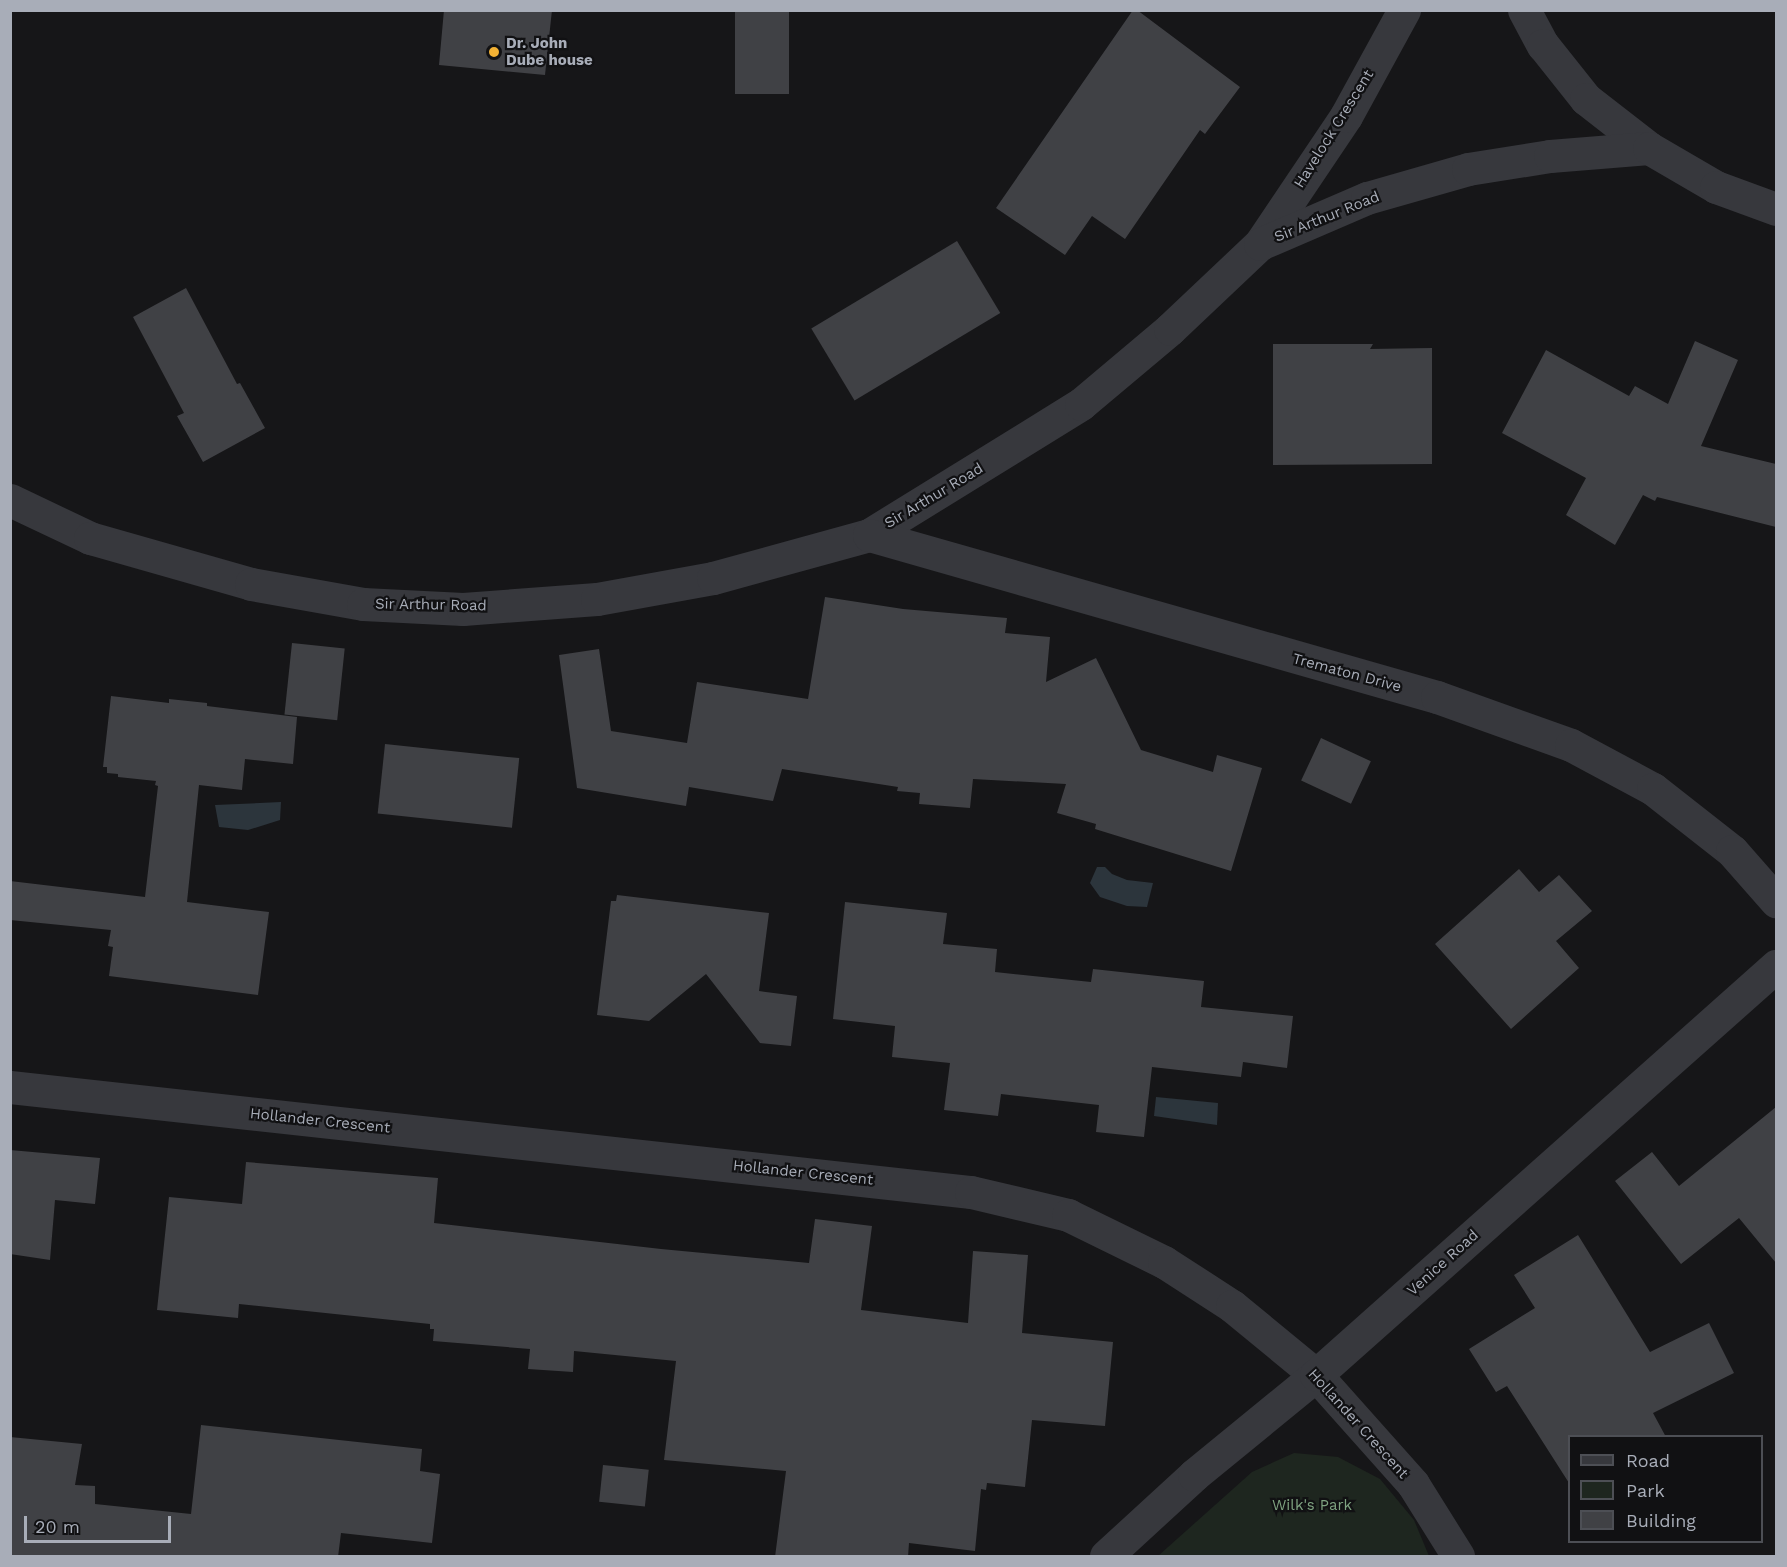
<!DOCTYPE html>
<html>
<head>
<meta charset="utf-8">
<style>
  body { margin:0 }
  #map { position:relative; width:1787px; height:1567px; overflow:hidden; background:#161618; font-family:"Work Sans",sans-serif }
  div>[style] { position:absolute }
  .green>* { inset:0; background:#1e261f }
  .water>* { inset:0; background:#2c353c }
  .building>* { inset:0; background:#404145; transform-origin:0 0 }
  .minor>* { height:33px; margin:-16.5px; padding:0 16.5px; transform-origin:16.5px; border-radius:16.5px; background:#37383d }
  .dots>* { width:16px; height:16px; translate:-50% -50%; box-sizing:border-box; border:3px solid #111113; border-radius:50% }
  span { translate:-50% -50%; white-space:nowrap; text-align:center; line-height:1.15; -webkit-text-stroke:4.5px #111113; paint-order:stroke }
  .poi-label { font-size:15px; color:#a8adb8; font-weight:700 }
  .left { translate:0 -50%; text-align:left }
  .street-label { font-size:15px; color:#a8adb8 }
  .park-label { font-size:15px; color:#7fa381 }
  .frame { position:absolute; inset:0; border:12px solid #a8adb8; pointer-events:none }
  .legend { position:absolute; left:1568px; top:1435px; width:195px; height:108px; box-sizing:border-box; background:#111113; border:2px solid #4d4f55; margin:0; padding:8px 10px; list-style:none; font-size:18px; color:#a8adb8 }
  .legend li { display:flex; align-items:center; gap:12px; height:30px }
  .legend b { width:30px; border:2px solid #4d4f55 }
  .scale { position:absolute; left:24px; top:1516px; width:147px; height:27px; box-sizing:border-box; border:3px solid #a8adb8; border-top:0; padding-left:8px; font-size:18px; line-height:21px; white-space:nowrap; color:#a8adb8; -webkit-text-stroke:4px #111113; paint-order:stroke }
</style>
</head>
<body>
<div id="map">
  <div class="green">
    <i style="clip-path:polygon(1294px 1453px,1338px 1457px,1380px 1479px,1414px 1520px,1429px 1556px,1158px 1556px,1252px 1472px)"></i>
  </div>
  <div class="water">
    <i style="clip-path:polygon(281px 802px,280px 820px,248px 830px,219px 827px,215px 805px)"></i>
    <i style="clip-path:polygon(1097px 867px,1105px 867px,1112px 874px,1127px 880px,1153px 883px,1147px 907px,1127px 906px,1100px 897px,1090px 883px)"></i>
    <i style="clip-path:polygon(1156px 1097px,1218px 1103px,1217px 1125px,1154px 1116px)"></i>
  </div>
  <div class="building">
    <i style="clip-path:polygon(444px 10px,552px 10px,545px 75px,439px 65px)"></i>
    <i style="left:735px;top:10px;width:54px;height:84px"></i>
    <i style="clip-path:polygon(1133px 10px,1137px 10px,1240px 87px,1205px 134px,1200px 130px,1125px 239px,1092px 216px,1065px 255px,996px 208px)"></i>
    <i style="left:957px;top:241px;width:84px;height:170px;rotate:59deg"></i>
    <i style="clip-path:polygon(186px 288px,237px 384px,240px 383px,265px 428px,203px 462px,177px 416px,184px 413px,133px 317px)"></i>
    <i style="clip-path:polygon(1695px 341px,1738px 360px,1701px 446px,1776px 464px,1776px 527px,1657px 497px,1655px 501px,1643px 495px,1615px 545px,1566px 515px,1586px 478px,1502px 433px,1546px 350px,1629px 396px,1635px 386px,1668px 404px)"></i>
    <i style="clip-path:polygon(1273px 344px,1373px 344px,1370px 349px,1432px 348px,1432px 464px,1273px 465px)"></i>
    <i style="clip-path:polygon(825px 597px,903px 609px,1007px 618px,1005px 633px,1050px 637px,1046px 682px,1096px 658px,1141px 750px,1213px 772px,1217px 755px,1262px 768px,1231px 871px,1095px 829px,1096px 824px,1057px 813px,1066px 784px,973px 779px,970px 808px,919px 804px,920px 793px,897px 791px,898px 787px,782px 769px,773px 801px,689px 787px,686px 806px,577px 788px,559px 655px,599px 649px,611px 731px,687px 743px,697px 682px,808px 699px)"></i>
    <i style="left:292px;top:643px;width:53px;height:72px;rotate:6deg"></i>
    <i style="clip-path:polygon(111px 696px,169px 703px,169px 699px,207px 703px,207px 706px,297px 717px,293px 764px,245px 759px,242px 790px,199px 785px,187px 902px,269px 912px,258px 995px,109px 976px,113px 947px,108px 946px,111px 930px,10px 920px,10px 881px,145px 897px,158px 786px,155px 785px,156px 781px,118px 777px,118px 774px,107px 773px,107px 767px,103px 767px)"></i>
    <i style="left:1321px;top:738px;width:55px;height:47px;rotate:25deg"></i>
    <i style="left:385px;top:744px;width:135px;height:70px;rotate:6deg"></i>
    <i style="clip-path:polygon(1519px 869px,1539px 892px,1559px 875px,1592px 911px,1556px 941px,1579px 968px,1511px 1029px,1435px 944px)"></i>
    <i style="clip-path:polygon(617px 895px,769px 913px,759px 991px,797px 996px,791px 1046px,760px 1043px,706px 974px,649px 1021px,597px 1015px,611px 901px,616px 901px)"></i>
    <i style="clip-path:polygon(845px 902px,947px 913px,943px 944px,997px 949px,995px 972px,1091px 982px,1093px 969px,1204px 981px,1201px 1007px,1293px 1016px,1287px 1068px,1243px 1062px,1241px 1077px,1152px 1067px,1144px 1137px,1096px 1132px,1099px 1105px,1001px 1094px,998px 1116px,944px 1110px,950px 1063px,892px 1057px,895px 1026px,833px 1019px)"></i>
    <i style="clip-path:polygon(1776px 1107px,1776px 1263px,1739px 1218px,1681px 1264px,1615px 1181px,1652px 1152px,1679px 1186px)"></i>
    <i style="clip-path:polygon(10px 1150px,100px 1158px,95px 1204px,55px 1200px,50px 1260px,10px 1254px)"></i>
    <i style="clip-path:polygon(246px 1162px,438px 1178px,434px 1223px,661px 1249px,809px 1263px,815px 1219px,872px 1226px,861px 1310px,968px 1323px,973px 1251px,1028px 1255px,1022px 1333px,1113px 1342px,1105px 1426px,1032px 1420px,1025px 1487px,987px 1483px,986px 1490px,981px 1489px,975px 1551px,909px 1543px,908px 1557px,775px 1557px,786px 1471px,664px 1460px,676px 1361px,574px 1351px,573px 1372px,528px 1369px,530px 1349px,433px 1341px,434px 1329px,430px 1329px,430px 1324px,239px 1304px,238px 1318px,157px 1310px,169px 1197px,242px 1204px)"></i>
    <i style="clip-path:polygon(1578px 1235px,1650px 1352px,1709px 1323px,1734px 1373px,1653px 1413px,1666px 1437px,1569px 1437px,1569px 1483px,1507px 1386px,1496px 1392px,1469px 1349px,1535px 1308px,1514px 1275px)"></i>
    <i style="clip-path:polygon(201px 1425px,422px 1449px,420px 1471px,440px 1474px,432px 1543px,341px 1533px,338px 1557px,10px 1557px,10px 1437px,82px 1444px,75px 1485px,95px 1486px,95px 1504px,191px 1514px)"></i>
    <i style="left:603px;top:1465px;width:46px;height:37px;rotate:6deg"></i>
  </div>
  <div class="minor">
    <i style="left:1524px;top:10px;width:40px;rotate:62deg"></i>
    <i style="left:1543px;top:45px;width:69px;rotate:51.5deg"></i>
    <i style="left:1586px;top:99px;width:80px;rotate:37.9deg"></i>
    <i style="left:1260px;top:244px;width:154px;rotate:-56.1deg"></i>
    <i style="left:1346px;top:116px;width:121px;rotate:-61.3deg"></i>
    <i style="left:10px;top:500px;width:89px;rotate:25.4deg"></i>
    <i style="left:90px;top:538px;width:167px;rotate:15.9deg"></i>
    <i style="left:251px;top:584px;width:114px;rotate:10.1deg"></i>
    <i style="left:363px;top:604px;width:100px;rotate:2.9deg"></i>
    <i style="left:463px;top:609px;width:134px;rotate:-4.3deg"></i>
    <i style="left:597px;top:599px;width:118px;rotate:-10.3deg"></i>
    <i style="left:713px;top:578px;width:162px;rotate:-15.4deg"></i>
    <i style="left:869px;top:535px;width:249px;rotate:-31.7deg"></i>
    <i style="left:1081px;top:404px;width:116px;rotate:-40.1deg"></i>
    <i style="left:1170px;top:329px;width:124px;rotate:-43.4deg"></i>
    <i style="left:1260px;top:244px;width:116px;rotate:-23.3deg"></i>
    <i style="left:1367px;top:198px;width:105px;rotate:-16deg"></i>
    <i style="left:1468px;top:169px;width:83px;rotate:-9deg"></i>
    <i style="left:1550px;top:156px;width:99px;rotate:-4.6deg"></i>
    <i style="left:1649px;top:148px;width:78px;rotate:30.2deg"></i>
    <i style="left:1716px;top:187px;width:64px;rotate:20.1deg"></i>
    <i style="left:869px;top:535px;width:591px;rotate:15.92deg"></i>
    <i style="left:1437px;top:697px;width:142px;rotate:19.7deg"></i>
    <i style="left:1571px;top:745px;width:93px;rotate:28.2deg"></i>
    <i style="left:1653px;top:789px;width:100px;rotate:38.1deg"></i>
    <i style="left:1732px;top:851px;width:67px;rotate:48.7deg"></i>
    <i style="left:10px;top:1087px;width:967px;rotate:6.24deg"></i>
    <i style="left:971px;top:1192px;width:100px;rotate:13.3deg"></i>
    <i style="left:1068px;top:1215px;width:107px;rotate:26.1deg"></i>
    <i style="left:1164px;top:1262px;width:81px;rotate:32.9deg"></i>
    <i style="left:1232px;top:1306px;width:109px;rotate:39.4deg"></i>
    <i style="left:1316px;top:1375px;width:146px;rotate:48.3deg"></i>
    <i style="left:1413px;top:1484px;width:85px;rotate:58deg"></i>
    <i style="left:1106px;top:1556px;width:120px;rotate:-42.6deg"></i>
    <i style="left:1194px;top:1475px;width:158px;rotate:-39.3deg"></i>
    <i style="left:1316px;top:1375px;width:616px;rotate:-41.64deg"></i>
  </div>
  <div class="dots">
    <i style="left:494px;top:52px;background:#f2b134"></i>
  </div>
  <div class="poi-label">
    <span class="left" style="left:506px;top:52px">Dr. John<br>Dube house</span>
  </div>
  <div class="street-label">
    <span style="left:1334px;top:129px;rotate:-58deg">Havelock Crescent</span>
    <span style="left:1327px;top:217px;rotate:-22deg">Sir Arthur Road</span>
    <span style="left:934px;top:496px;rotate:-31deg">Sir Arthur Road</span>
    <span style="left:431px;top:605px;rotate:1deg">Sir Arthur Road</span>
    <span style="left:1347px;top:673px;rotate:15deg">Trematon Drive</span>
    <span style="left:320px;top:1121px;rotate:6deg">Hollander Crescent</span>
    <span style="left:803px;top:1173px;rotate:6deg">Hollander Crescent</span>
    <span style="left:1443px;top:1263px;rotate:-42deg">Venice Road</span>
    <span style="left:1358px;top:1424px;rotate:48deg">Hollander Crescent</span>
  </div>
  <div class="park-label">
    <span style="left:1312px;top:1506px">Wilk's Park</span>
  </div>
  <div class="frame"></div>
  <ul class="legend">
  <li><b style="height:8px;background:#37383d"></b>Road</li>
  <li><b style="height:16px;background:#1e261f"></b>Park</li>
  <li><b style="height:16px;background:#404145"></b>Building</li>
  </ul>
  <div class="scale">20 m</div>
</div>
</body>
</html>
